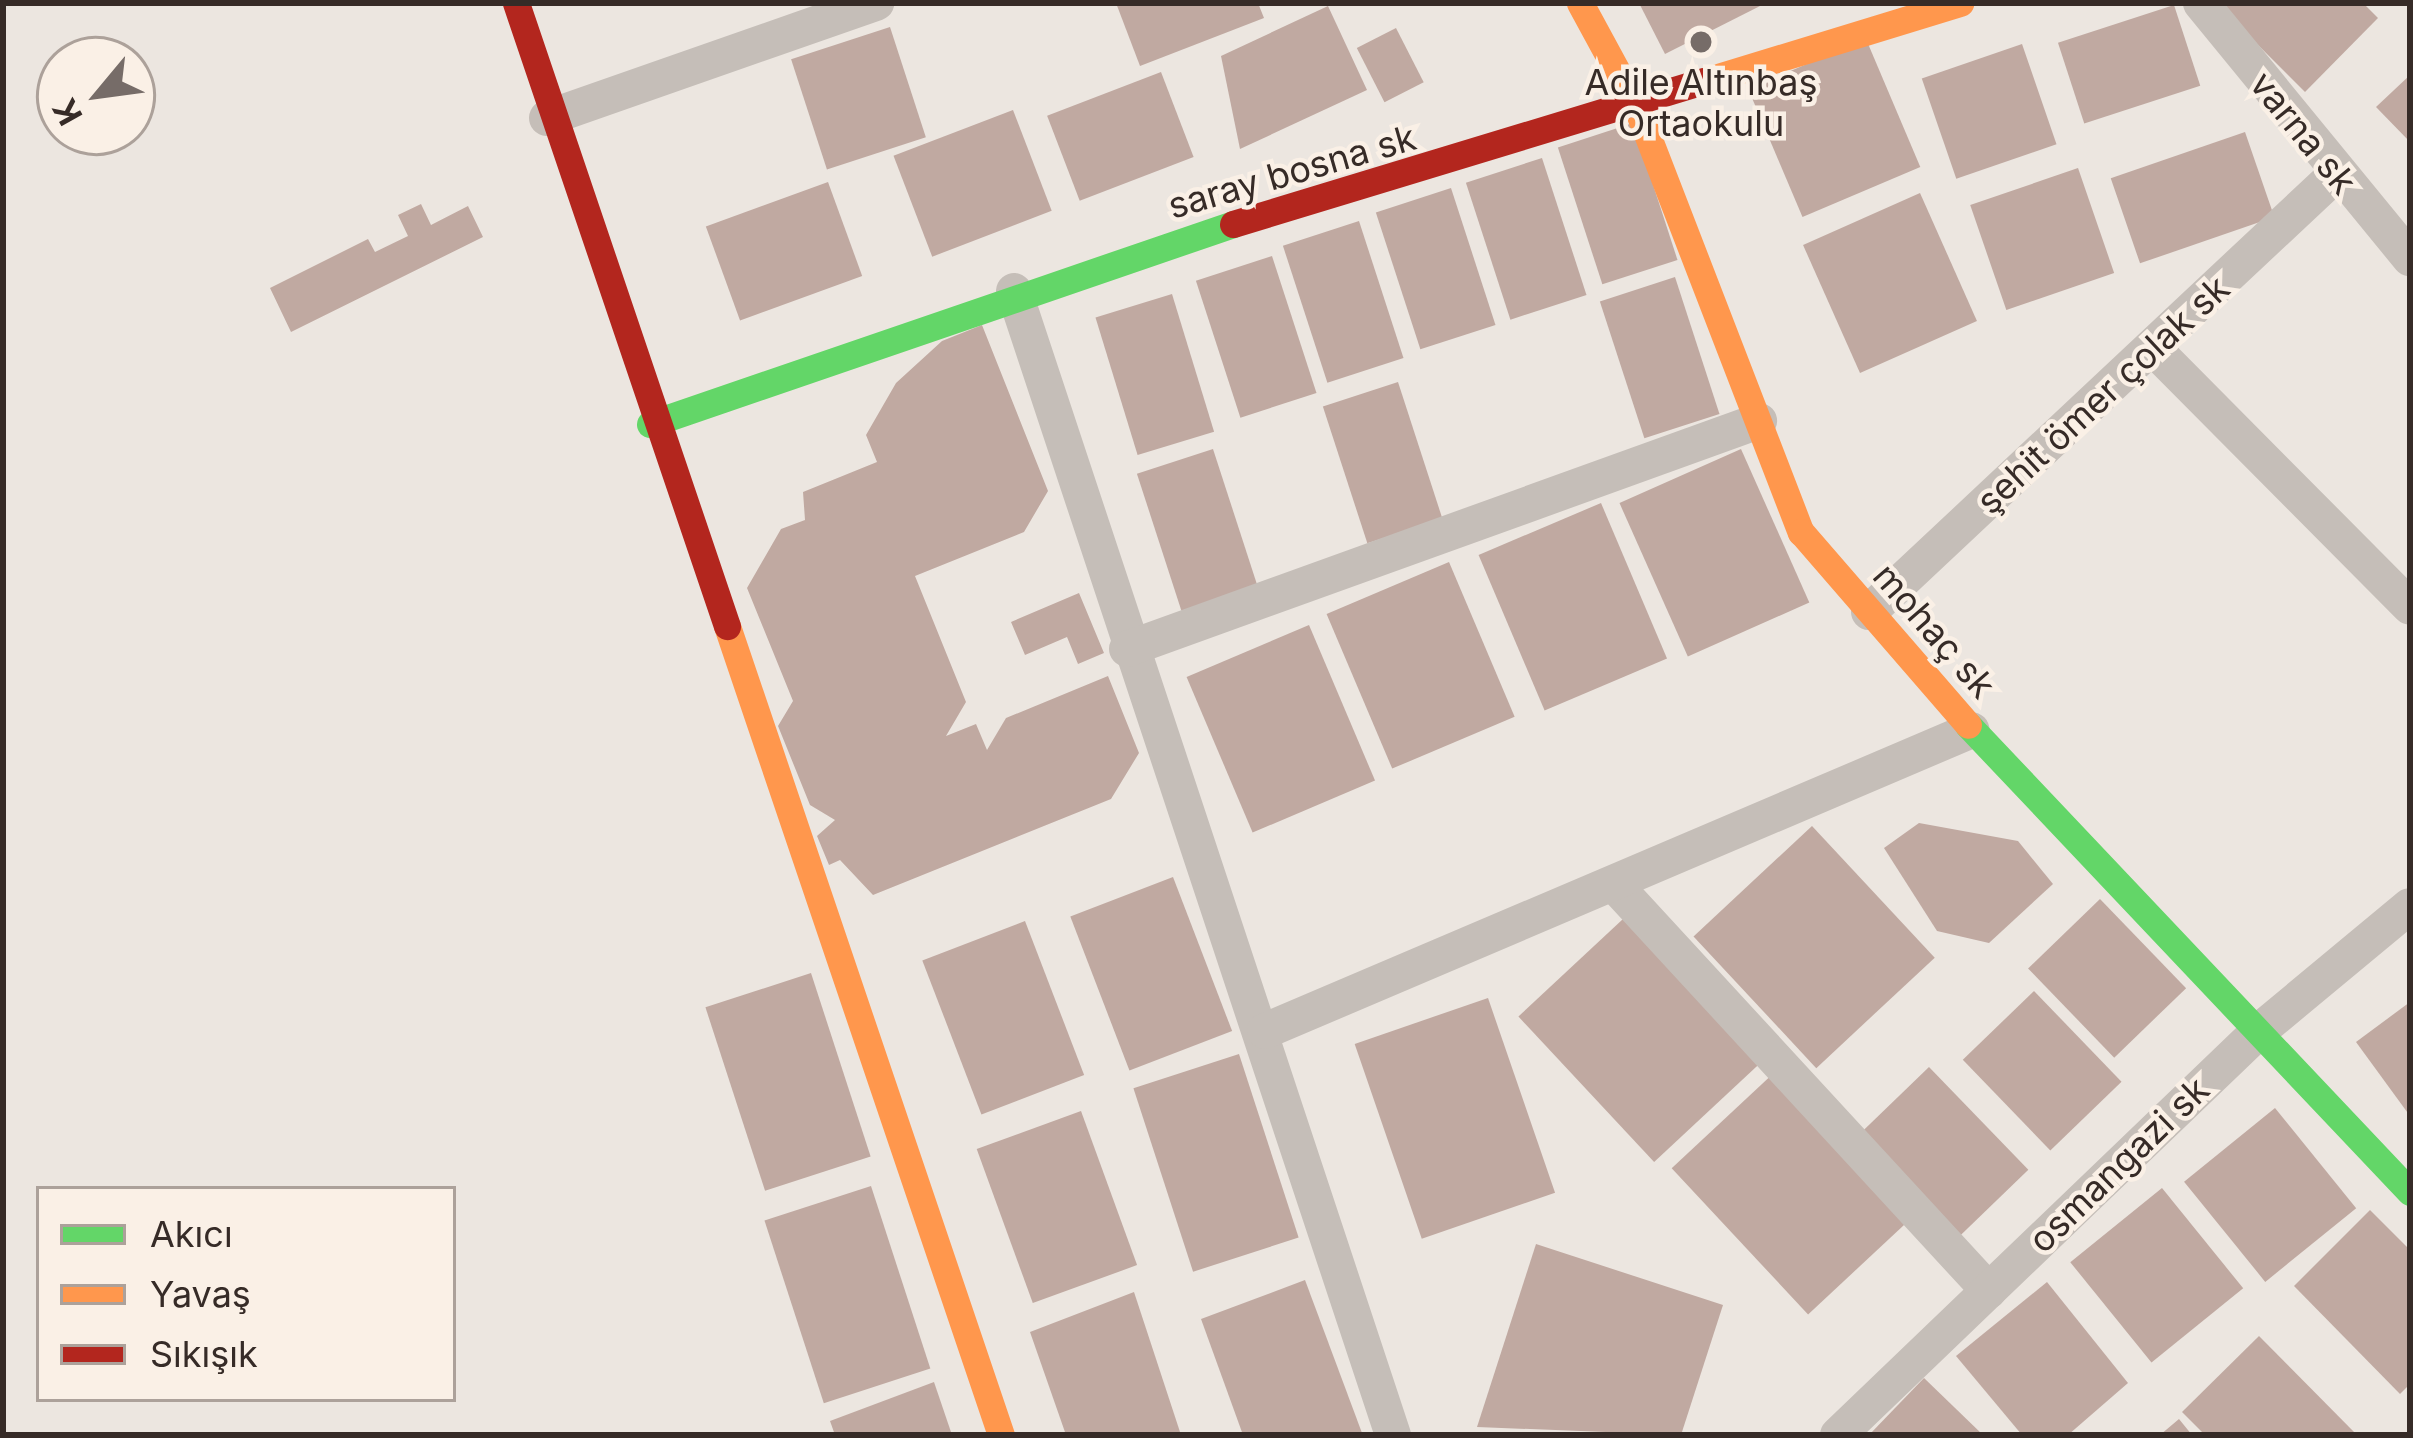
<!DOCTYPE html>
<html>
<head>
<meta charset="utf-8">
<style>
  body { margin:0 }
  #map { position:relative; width:2413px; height:1438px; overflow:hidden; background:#ece6e0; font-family:Inter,sans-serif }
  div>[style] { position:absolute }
  .building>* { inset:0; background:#c0a9a1; transform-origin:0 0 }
  .street>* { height:36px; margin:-18px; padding:0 18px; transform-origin:18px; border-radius:18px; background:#c5beb8 }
  .fast>* { height:27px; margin:-13.5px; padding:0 13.5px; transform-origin:13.5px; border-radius:13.5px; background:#63d668 }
  .slow>* { height:27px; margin:-13.5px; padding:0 13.5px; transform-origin:13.5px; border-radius:13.5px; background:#ff974d }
  .jam>* { height:27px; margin:-13.5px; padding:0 13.5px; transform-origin:13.5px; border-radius:13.5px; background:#b3261e }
  .dots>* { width:33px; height:33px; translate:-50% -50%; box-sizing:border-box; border:6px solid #faf0e6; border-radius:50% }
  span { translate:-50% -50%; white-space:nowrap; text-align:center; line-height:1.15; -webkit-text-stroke:9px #faf0e6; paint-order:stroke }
  .poi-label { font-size:36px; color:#362b27 }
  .street-label { font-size:36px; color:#362b27 }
  .frame { position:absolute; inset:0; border:6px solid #362b27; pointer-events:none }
  .legend { position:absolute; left:36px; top:1186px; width:420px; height:216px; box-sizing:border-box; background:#faf0e6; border:3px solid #aca19a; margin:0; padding:15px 21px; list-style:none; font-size:36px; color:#362b27 }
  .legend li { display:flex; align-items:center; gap:24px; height:60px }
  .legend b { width:60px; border:3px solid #aca19a }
  .north { position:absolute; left:36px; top:36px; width:120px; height:120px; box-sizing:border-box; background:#faf0e6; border:3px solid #aca19a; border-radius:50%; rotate:241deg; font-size:33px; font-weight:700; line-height:48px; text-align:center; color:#362b27 }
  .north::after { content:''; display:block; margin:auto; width:42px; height:54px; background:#766c68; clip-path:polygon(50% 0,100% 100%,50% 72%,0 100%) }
</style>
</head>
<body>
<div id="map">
  <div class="building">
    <i style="clip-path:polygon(1116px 3px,1258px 3px,1264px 18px,1140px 66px)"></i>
    <i style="clip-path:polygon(1639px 3px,1766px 3px,1665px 54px)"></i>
    <i style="clip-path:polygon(2216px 3px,2363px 3px,2378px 18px,2305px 92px)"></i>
    <i style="left:2174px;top:5px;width:85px;height:122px;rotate:72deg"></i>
    <i style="clip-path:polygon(1328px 6px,1367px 90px,1240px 149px,1221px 56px)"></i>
    <i style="left:890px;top:27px;width:116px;height:104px;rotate:72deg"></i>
    <i style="left:1396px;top:28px;width:61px;height:44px;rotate:63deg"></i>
    <i style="left:1866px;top:39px;width:139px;height:128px;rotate:67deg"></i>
    <i style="left:2022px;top:44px;width:106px;height:106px;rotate:71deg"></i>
    <i style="left:1161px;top:72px;width:91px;height:122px;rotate:69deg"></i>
    <i style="clip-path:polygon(2410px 75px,2410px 142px,2376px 107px)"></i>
    <i style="left:1013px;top:110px;width:108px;height:128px;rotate:69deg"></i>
    <i style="left:1633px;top:123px;width:144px;height:79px;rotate:72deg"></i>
    <i style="left:2245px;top:132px;width:90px;height:142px;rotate:71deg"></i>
    <i style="left:1542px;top:158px;width:144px;height:80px;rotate:72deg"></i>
    <i style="left:2078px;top:168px;width:111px;height:114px;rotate:71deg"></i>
    <i style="left:828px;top:182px;width:100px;height:130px;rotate:70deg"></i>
    <i style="left:1451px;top:188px;width:144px;height:79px;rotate:72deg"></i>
    <i style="left:1920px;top:193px;width:140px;height:128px;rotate:66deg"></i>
    <i style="clip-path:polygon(421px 204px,431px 225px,468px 206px,483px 237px,291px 332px,270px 288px,368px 239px,375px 252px,408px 236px,398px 215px)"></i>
    <i style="left:1359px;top:221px;width:144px;height:80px;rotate:72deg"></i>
    <i style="left:1272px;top:256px;width:144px;height:80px;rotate:72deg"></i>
    <i style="left:1675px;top:277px;width:144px;height:79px;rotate:72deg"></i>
    <i style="left:1172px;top:294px;width:144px;height:80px;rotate:73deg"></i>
    <i style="clip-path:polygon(982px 325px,1048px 491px,1024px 532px,915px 576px,966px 702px,946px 736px,976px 724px,987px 750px,1006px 718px,1108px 676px,1139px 753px,1111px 799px,873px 895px,840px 860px,829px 865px,817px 836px,835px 820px,810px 805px,778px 726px,793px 701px,747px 588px,781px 529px,805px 520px,803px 492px,877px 462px,866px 435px,896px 383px,942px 341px)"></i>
    <i style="left:1398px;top:382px;width:144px;height:79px;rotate:72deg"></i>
    <i style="left:1213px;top:449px;width:144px;height:80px;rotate:72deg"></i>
    <i style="left:1741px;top:449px;width:168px;height:133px;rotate:66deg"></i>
    <i style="left:1601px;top:503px;width:169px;height:133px;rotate:67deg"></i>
    <i style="left:1449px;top:562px;width:168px;height:133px;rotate:67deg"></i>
    <i style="clip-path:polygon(1079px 593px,1104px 653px,1078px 664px,1067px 637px,1025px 655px,1011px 622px)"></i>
    <i style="left:1309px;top:625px;width:169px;height:133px;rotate:67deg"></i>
    <i style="clip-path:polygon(1919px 823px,2018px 841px,2053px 884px,1989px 943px,1937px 931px,1884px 848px)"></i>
    <i style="left:1812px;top:826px;width:180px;height:162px;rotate:47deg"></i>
    <i style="left:1173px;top:877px;width:165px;height:110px;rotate:69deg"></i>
    <i style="left:2100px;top:899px;width:124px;height:100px;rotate:46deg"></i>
    <i style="left:1623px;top:919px;width:199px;height:143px;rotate:47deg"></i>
    <i style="left:1025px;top:921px;width:165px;height:110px;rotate:69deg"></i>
    <i style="left:811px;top:973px;width:193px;height:111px;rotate:72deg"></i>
    <i style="left:2034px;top:991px;width:126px;height:99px;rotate:46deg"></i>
    <i style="left:1488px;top:998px;width:206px;height:141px;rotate:71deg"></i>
    <i style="clip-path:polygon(2410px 1002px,2410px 1116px,2356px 1042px)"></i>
    <i style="left:1239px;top:1054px;width:193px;height:111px;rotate:72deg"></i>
    <i style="left:1929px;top:1067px;width:143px;height:95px;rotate:46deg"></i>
    <i style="left:1777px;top:1070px;width:200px;height:144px;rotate:47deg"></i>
    <i style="left:2275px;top:1108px;width:129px;height:117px;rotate:51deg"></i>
    <i style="left:1081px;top:1111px;width:164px;height:111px;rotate:70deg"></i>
    <i style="left:871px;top:1186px;width:192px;height:112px;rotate:72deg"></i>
    <i style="left:2162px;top:1188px;width:129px;height:118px;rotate:51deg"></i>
    <i style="clip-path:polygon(2370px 1210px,2410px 1250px,2410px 1384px,2400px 1394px,2294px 1286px)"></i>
    <i style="clip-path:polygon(1536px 1244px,1723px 1305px,1681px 1435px,1477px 1427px)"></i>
    <i style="clip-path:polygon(1305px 1280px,1362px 1433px,1243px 1435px,1201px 1319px)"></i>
    <i style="clip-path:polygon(2047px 1282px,2128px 1383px,2068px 1435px,2022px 1435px,1956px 1356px)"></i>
    <i style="clip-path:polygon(1134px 1292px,1181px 1435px,1066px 1435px,1030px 1332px)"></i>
    <i style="clip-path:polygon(2259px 1336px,2357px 1435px,2205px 1435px,2182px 1412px)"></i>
    <i style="clip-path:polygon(1924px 1378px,1983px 1435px,1869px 1435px)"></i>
    <i style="clip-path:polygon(934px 1382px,952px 1435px,835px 1435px,830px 1421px)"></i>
    <i style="clip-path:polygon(2179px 1419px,2192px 1435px,2160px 1435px)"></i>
  </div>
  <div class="street">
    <i style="left:2201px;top:3px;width:330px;rotate:50.7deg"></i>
    <i style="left:547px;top:118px;width:349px;rotate:-19.3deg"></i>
    <i style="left:1014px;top:291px;width:1205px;rotate:71.67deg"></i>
    <i style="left:2154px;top:349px;width:363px;rotate:45.2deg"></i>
    <i style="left:1869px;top:612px;width:637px;rotate:-43.16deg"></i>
    <i style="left:1127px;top:649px;width:672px;rotate:-19.84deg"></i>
    <i style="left:1614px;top:884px;width:553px;rotate:47.34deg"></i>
    <i style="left:1265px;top:1031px;width:768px;rotate:-23.06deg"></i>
    <i style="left:1838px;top:1435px;width:582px;rotate:-43.82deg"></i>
    <i style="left:2258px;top:1032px;width:197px;rotate:-39.7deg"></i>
  </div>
  <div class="fast">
    <i style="left:650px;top:424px;width:616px;rotate:-18.93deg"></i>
    <i style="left:1968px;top:725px;width:643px;rotate:46.58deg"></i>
  </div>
  <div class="slow">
    <i style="left:1580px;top:3px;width:119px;rotate:61.5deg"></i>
    <i style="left:1637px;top:108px;width:455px;rotate:68.9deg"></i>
    <i style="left:1801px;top:532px;width:255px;rotate:49.1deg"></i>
    <i style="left:1705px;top:81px;width:267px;rotate:-17deg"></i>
    <i style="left:727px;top:626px;width:854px;rotate:71.29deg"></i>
  </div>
  <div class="jam">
    <i style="left:516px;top:3px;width:658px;rotate:71.29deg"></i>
    <i style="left:1233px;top:224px;width:493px;rotate:-16.9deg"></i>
  </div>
  <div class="dots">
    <i style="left:1701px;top:42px;background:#766c68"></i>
  </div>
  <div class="poi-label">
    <span style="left:1701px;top:103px">Adile Altınbaş<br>Ortaokulu</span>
  </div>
  <div class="street-label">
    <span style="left:2303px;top:133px;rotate:51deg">varna sk</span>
    <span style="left:1292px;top:172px;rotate:-16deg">saray bosna sk</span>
    <span style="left:2103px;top:395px;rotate:-43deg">şehit ömer çolak sk</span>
    <span style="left:1934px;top:631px;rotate:49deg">mohaç sk</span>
    <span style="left:2119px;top:1165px;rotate:-44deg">osmangazi sk</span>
  </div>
  <div class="frame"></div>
  <ul class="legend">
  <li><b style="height:15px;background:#63d668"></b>Akıcı</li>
  <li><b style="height:15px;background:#ff974d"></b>Yavaş</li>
  <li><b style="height:15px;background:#b3261e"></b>Sıkışık</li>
  </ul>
  <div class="north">K</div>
</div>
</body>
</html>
